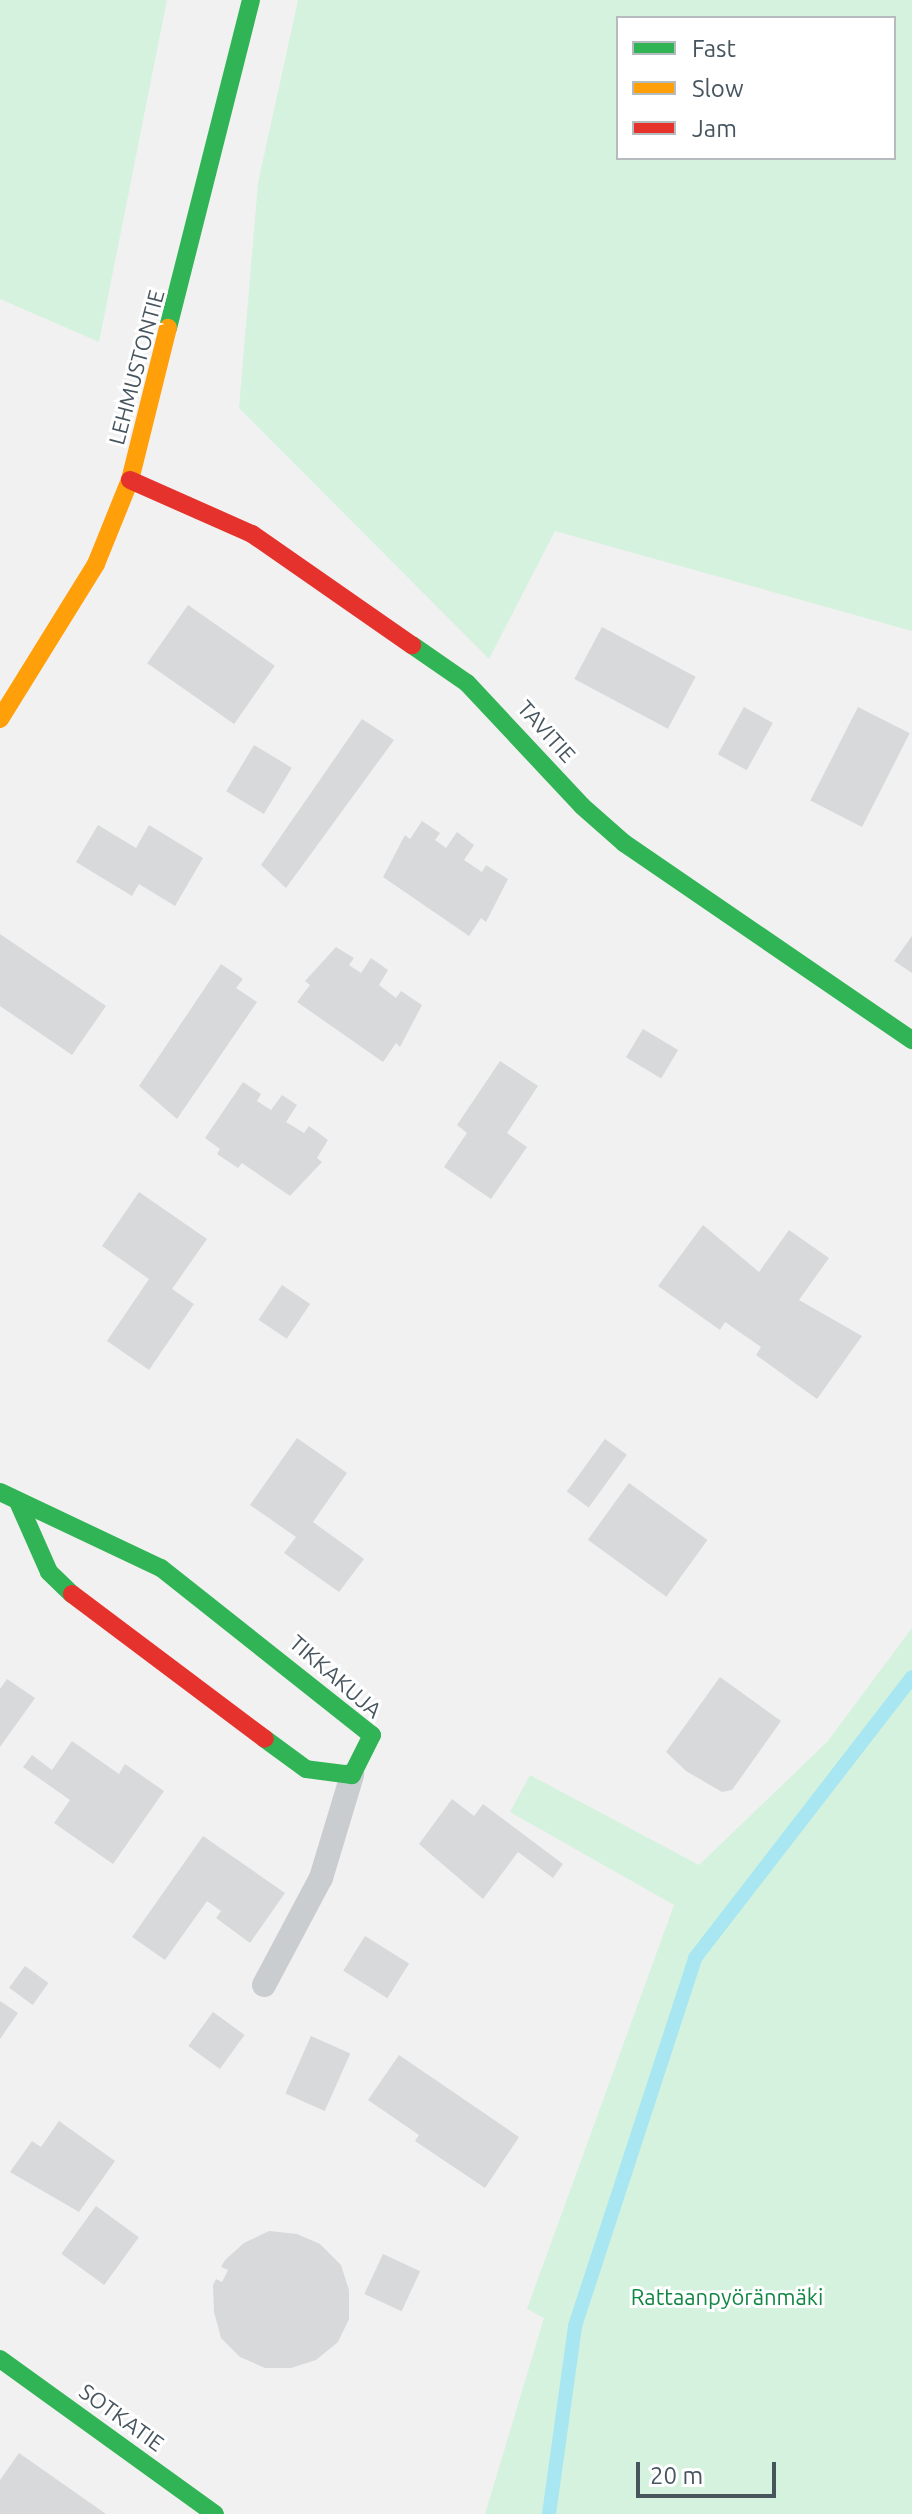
<!DOCTYPE html>
<html>
<head>
<meta charset="utf-8">
<style>
  body { margin:0 }
  #map { position:relative; width:912px; height:2514px; overflow:hidden; background:#f2f1f1; font-family:Ubuntu,sans-serif }
  div>[style] { position:absolute }
  .green>* { inset:0; background:#d5f2de }
  .stream>* { height:14px; margin:-7px; padding:0 7px; transform-origin:7px; border-radius:7px; background:#a8e6f2 }
  .building>* { inset:0; background:#d8d9da; transform-origin:0 0 }
  .lane>* { height:24px; margin:-12px; padding:0 12px; transform-origin:12px; border-radius:12px; background:#cacdd0 }
  .fast>* { height:18px; margin:-9px; padding:0 9px; transform-origin:9px; border-radius:9px; background:#30b455 }
  .slow>* { height:18px; margin:-9px; padding:0 9px; transform-origin:9px; border-radius:9px; background:#ff9f0a }
  .jam>* { height:18px; margin:-9px; padding:0 9px; transform-origin:9px; border-radius:9px; background:#e5322d }
  span { translate:-50% -50%; white-space:nowrap; text-align:center; line-height:1.15; -webkit-text-stroke:6px #fff; paint-order:stroke }
  .street-label { font-size:22px; color:#47555f }
  .park-label { font-size:22px; color:#128745 }
  .legend { position:absolute; left:616px; top:16px; width:280px; height:144px; box-sizing:border-box; background:#fff; border:2px solid #b5bbbf; margin:0; padding:10px 14px; list-style:none; font-size:24px; color:#47555f }
  .legend li { display:flex; align-items:center; gap:16px; height:40px }
  .legend b { width:40px; border:2px solid #b5bbbf }
  .scale { position:absolute; left:636px; top:2462px; width:140px; height:36px; box-sizing:border-box; border:4px solid #47555f; border-top:0; padding-left:10px; font-size:24px; line-height:28px; white-space:nowrap; color:#47555f; -webkit-text-stroke:6px #fff; paint-order:stroke }
</style>
</head>
<body>
<div id="map">
  <div class="green">
    <i style="clip-path:polygon(0 0,167px 0,99px 342px,0 299px)"></i>
    <i style="clip-path:polygon(evenodd,298px 0,912px 0,912px 631px,555px 531px,489px 659px,239px 408px,258px 183px,298px 0,618px 18px,894px 18px,894px 158px,618px 158px,618px 18px)"></i>
    <i style="clip-path:polygon(912px 1628px,912px 2514px,485px 2514px,544px 2318px,527px 2309px,674px 1905px,510px 1812px,530px 1775px,699px 1865px,827px 1742px)"></i>
  </div>
  <div class="stream">
    <i style="left:549px;top:2514px;width:190px;rotate:-82.1deg"></i>
    <i style="left:575px;top:2326px;width:387px;rotate:-71.9deg"></i>
    <i style="left:695px;top:1958px;width:355px;rotate:-52.3deg"></i>
  </div>
  <div class="building">
    <i style="left:188px;top:605px;width:106px;height:71px;rotate:35deg"></i>
    <i style="left:602px;top:627px;width:106px;height:59px;rotate:28deg"></i>
    <i style="left:744px;top:707px;width:33px;height:54px;rotate:29deg"></i>
    <i style="left:858px;top:707px;width:58px;height:105px;rotate:27deg"></i>
    <i style="clip-path:polygon(362px 719px,394px 740px,286px 888px,261px 865px)"></i>
    <i style="left:254px;top:745px;width:44px;height:54px;rotate:31deg"></i>
    <i style="clip-path:polygon(422px 821px,440px 833px,435px 840px,446px 848px,457px 832px,474px 845px,464px 860px,482px 872px,486px 865px,508px 879px,486px 922px,481px 918px,469px 936px,383px 877px,405px 835px,410px 839px)"></i>
    <i style="clip-path:polygon(98px 825px,136px 848px,149px 825px,203px 858px,175px 906px,139px 884px,132px 896px,76px 862px)"></i>
    <i style="clip-path:polygon(0 934px,106px 1006px,72px 1055px,0 1006px)"></i>
    <i style="clip-path:polygon(912px 936px,912px 973px,894px 961px)"></i>
    <i style="clip-path:polygon(336px 947px,354px 958px,349px 965px,361px 973px,371px 958px,388px 970px,379px 985px,396px 998px,401px 991px,422px 1005px,400px 1047px,396px 1043px,383px 1062px,297px 1002px,310px 985px,305px 981px)"></i>
    <i style="clip-path:polygon(221px 964px,243px 979px,236px 988px,257px 1002px,177px 1119px,139px 1086px)"></i>
    <i style="left:643px;top:1029px;width:41px;height:33px;rotate:31deg"></i>
    <i style="clip-path:polygon(500px 1061px,538px 1086px,507px 1133px,527px 1147px,491px 1199px,444px 1167px,467px 1133px,457px 1125px)"></i>
    <i style="clip-path:polygon(243px 1082px,261px 1094px,257px 1101px,271px 1110px,282px 1095px,297px 1105px,286px 1122px,304px 1133px,309px 1126px,328px 1140px,317px 1158px,322px 1162px,290px 1196px,242px 1163px,238px 1168px,217px 1154px,220px 1149px,205px 1138px)"></i>
    <i style="clip-path:polygon(139px 1192px,207px 1239px,172px 1289px,194px 1304px,149px 1370px,107px 1341px,149px 1279px,102px 1246px)"></i>
    <i style="clip-path:polygon(703px 1225px,759px 1272px,789px 1230px,829px 1258px,799px 1300px,862px 1336px,817px 1399px,756px 1355px,761px 1347px,725px 1322px,720px 1330px,658px 1286px)"></i>
    <i style="left:282px;top:1285px;width:34px;height:42px;rotate:34deg"></i>
    <i style="clip-path:polygon(297px 1438px,347px 1473px,313px 1522px,364px 1559px,339px 1592px,284px 1553px,296px 1537px,250px 1505px)"></i>
    <i style="left:605px;top:1439px;width:27px;height:65px;rotate:36deg"></i>
    <i style="left:629px;top:1483px;width:97px;height:70px;rotate:36deg"></i>
    <i style="clip-path:polygon(720px 1677px,781px 1721px,732px 1790px,722px 1792px,686px 1771px,666px 1752px)"></i>
    <i style="clip-path:polygon(7px 1679px,35px 1698px,0 1747px,0 1689px)"></i>
    <i style="clip-path:polygon(72px 1741px,119px 1774px,125px 1764px,164px 1791px,113px 1864px,54px 1823px,70px 1800px,23px 1767px,32px 1755px,52px 1770px)"></i>
    <i style="clip-path:polygon(452px 1799px,474px 1816px,483px 1804px,563px 1864px,553px 1878px,518px 1852px,483px 1899px,419px 1844px)"></i>
    <i style="clip-path:polygon(203px 1836px,285px 1893px,250px 1943px,216px 1918px,221px 1911px,207px 1901px,165px 1960px,132px 1937px)"></i>
    <i style="left:365px;top:1936px;width:52px;height:41px;rotate:32deg"></i>
    <i style="left:25px;top:1966px;width:29px;height:27px;rotate:36deg"></i>
    <i style="clip-path:polygon(0 2001px,18px 2013px,0 2039px)"></i>
    <i style="left:213px;top:2012px;width:39px;height:42px;rotate:36deg"></i>
    <i style="left:311px;top:2036px;width:43px;height:63px;rotate:24deg"></i>
    <i style="clip-path:polygon(399px 2055px,519px 2137px,485px 2188px,415px 2141px,419px 2135px,368px 2100px)"></i>
    <i style="clip-path:polygon(59px 2121px,115px 2161px,79px 2212px,10px 2172px,32px 2141px,41px 2147px)"></i>
    <i style="left:96px;top:2206px;width:53px;height:59px;rotate:36deg"></i>
    <i style="clip-path:polygon(269px 2231px,297px 2234px,320px 2244px,341px 2265px,349px 2290px,349px 2319px,338px 2342px,316px 2360px,291px 2368px,265px 2368px,240px 2357px,221px 2338px,214px 2312px,213px 2285px,216px 2279px,222px 2282px,228px 2270px,221px 2267px,225px 2260px,244px 2243px)"></i>
    <i style="left:383px;top:2254px;width:41px;height:44px;rotate:25deg"></i>
    <i style="clip-path:polygon(19px 2453px,106px 2514px,0 2514px,0 2480px)"></i>
  </div>
  <div class="lane">
    <i style="left:264px;top:1985px;width:121px;rotate:-62deg"></i>
    <i style="left:321px;top:1878px;width:108px;rotate:-73.2deg"></i>
  </div>
  <div class="fast">
    <i style="left:168px;top:328px;width:338px;rotate:-75.8deg"></i>
    <i style="left:412px;top:645px;width:67px;rotate:34.6deg"></i>
    <i style="left:467px;top:683px;width:168px;rotate:46.9deg"></i>
    <i style="left:582px;top:806px;width:56px;rotate:41.4deg"></i>
    <i style="left:624px;top:843px;width:349px;rotate:34.4deg"></i>
    <i style="left:0;top:1492px;width:178px;rotate:25.3deg"></i>
    <i style="left:161px;top:1568px;width:269px;rotate:38.4deg"></i>
    <i style="left:372px;top:1735px;width:45px;rotate:116.6deg"></i>
    <i style="left:352px;top:1775px;width:46px;rotate:-172.6deg"></i>
    <i style="left:306px;top:1769px;width:51px;rotate:-143.8deg"></i>
    <i style="left:19px;top:1504px;width:74px;rotate:66.2deg"></i>
    <i style="left:49px;top:1572px;width:32px;rotate:44deg"></i>
    <i style="left:0;top:2359px;width:265px;rotate:35.8deg"></i>
  </div>
  <div class="slow">
    <i style="left:0;top:719px;width:182px;rotate:-58.2deg"></i>
    <i style="left:96px;top:564px;width:91px;rotate:-68deg"></i>
    <i style="left:130px;top:480px;width:157px;rotate:-76deg"></i>
  </div>
  <div class="jam">
    <i style="left:130px;top:480px;width:133px;rotate:23.9deg"></i>
    <i style="left:252px;top:534px;width:195px;rotate:34.8deg"></i>
    <i style="left:72px;top:1594px;width:241px;rotate:36.9deg"></i>
  </div>
  <div class="street-label">
    <span style="left:136px;top:367px;rotate:-75deg">LEHMUSTONTIE</span>
    <span style="left:547px;top:731px;rotate:48deg">TAVITIE</span>
    <span style="left:336px;top:1676px;rotate:41deg">TIKKAKUJA</span>
    <span style="left:122px;top:2417px;rotate:36deg">SOTKATIE</span>
  </div>
  <div class="park-label">
    <span style="left:727px;top:2297px">Rattaanpyöränmäki</span>
  </div>
  <ul class="legend">
  <li><b style="height:10px;background:#30b455"></b>Fast</li>
  <li><b style="height:10px;background:#ff9f0a"></b>Slow</li>
  <li><b style="height:10px;background:#e5322d"></b>Jam</li>
  </ul>
  <div class="scale">20 m</div>
</div>
</body>
</html>
